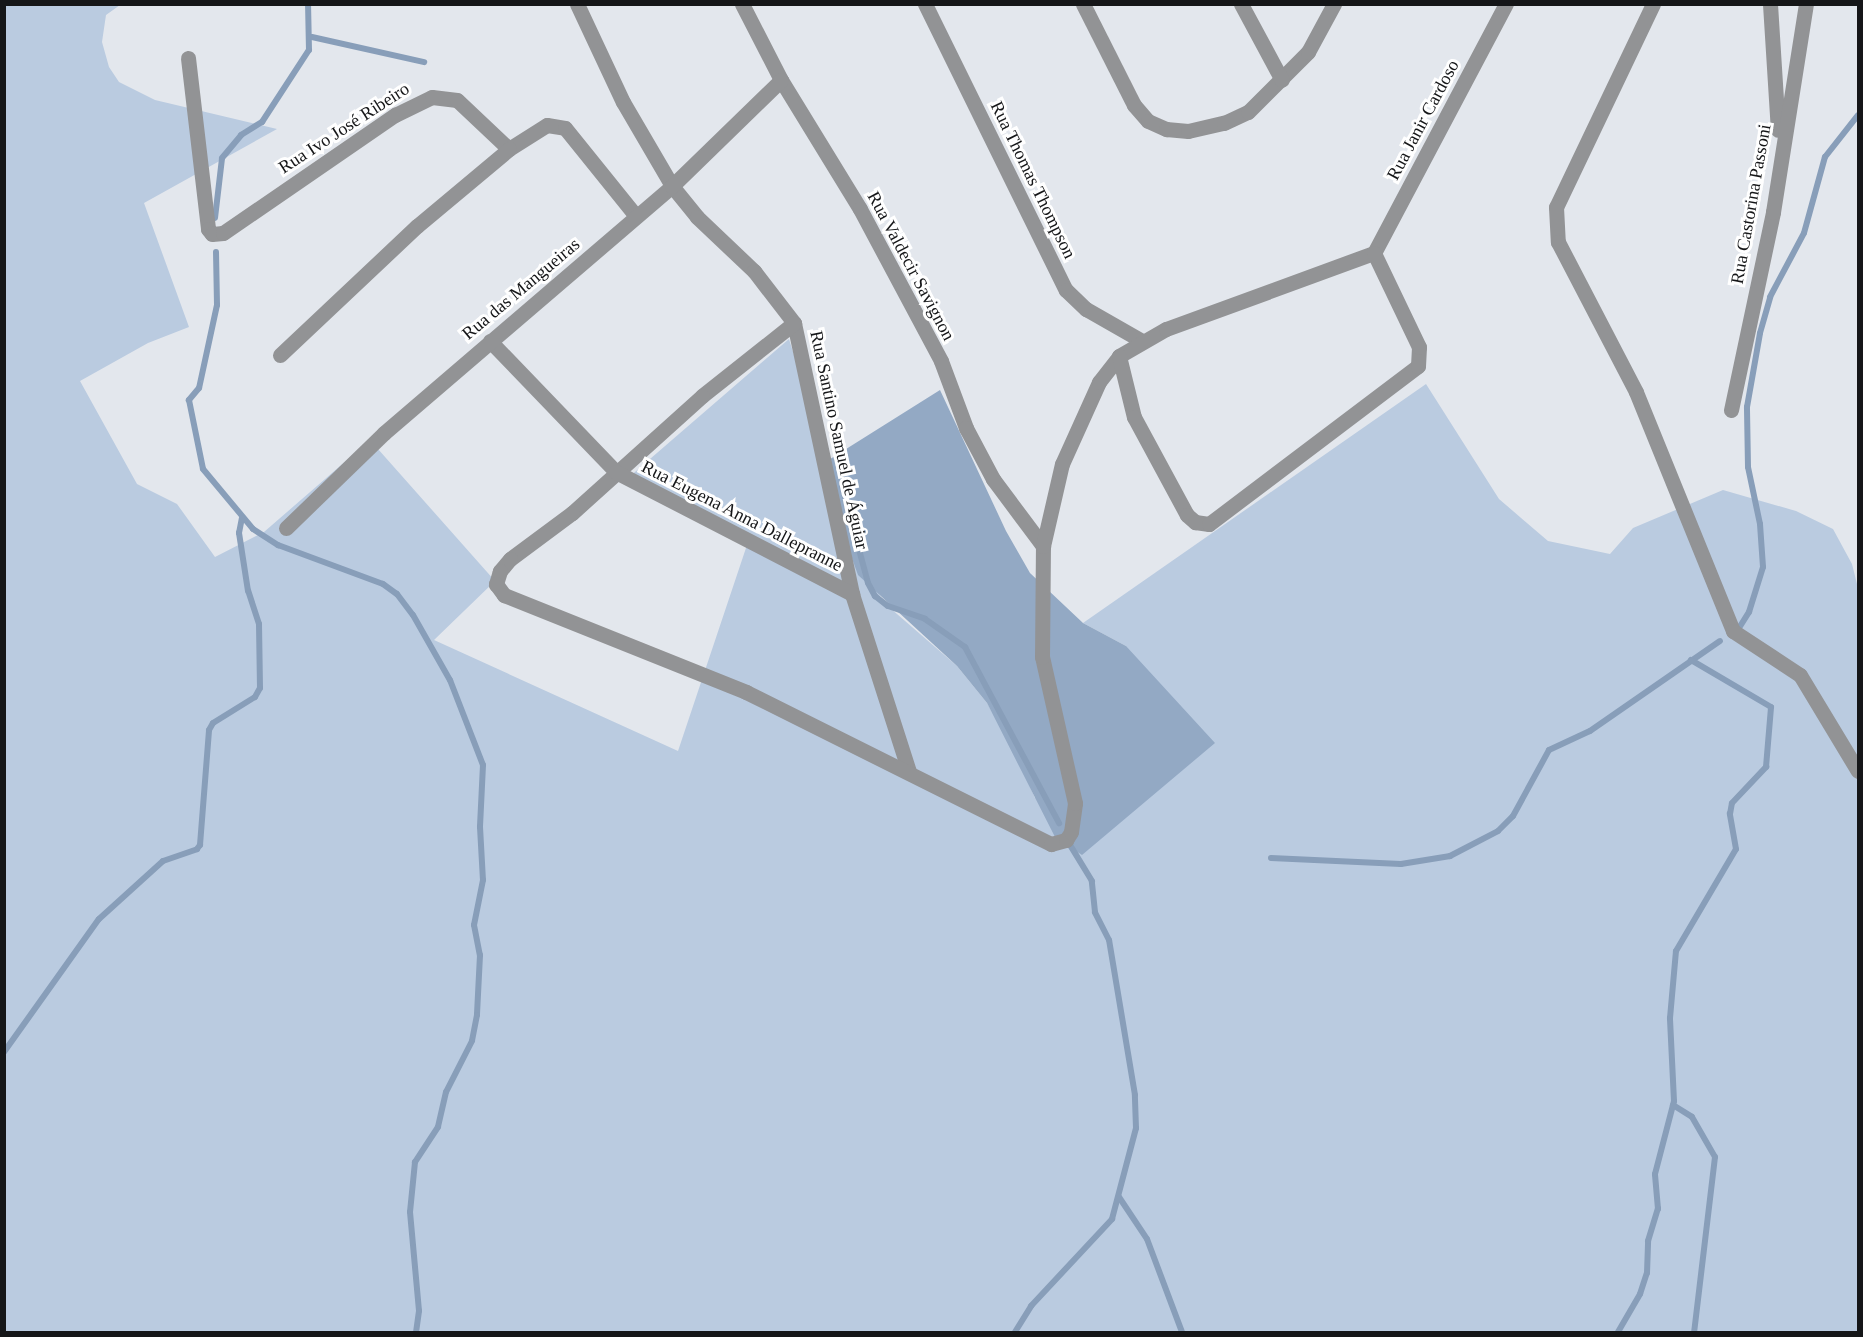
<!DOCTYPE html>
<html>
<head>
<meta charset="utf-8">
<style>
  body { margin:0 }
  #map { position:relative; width:1863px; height:1337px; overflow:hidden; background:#e3e7ed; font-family:"Times New Roman",serif }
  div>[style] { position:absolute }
  .green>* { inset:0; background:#bacbe0 }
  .forest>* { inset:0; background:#93a9c4 }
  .stream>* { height:6px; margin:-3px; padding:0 3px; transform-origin:3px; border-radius:3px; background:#889eb9 }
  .minor>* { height:15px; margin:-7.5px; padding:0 7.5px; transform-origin:7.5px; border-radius:7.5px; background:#929395 }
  span { translate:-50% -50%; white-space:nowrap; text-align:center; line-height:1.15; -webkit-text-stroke:6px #fff; paint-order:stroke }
  .street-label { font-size:18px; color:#151618 }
  .frame { position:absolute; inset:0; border:6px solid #151618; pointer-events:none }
</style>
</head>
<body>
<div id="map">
  <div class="green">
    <i style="clip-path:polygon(5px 5px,120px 5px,106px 15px,102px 42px,109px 67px,119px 82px,155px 100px,277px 129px,144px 203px,189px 327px,148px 343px,80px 381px,137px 484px,177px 504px,215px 557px,264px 532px,370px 440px,495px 581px,434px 640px,678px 751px,749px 539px,628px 478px,789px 339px,827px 460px,882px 601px,957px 666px,987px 703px,1017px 756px,1035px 798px,1126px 646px,1083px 623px,1426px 384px,1499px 499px,1548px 541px,1610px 554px,1633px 528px,1723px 490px,1796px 511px,1833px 529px,1852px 564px,1858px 588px,1858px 1332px,5px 1332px)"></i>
  </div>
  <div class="forest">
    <i style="clip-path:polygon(940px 390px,1006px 531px,1030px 573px,1083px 623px,1126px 646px,1215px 743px,1082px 855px,1055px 837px,987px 703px,957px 666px,858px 575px,844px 536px,827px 461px)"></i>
  </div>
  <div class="stream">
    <i style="left:312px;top:37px;width:115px;rotate:12.6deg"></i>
    <i style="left:215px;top:218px;width:60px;rotate:-83.3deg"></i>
    <i style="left:222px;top:158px;width:30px;rotate:-50deg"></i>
    <i style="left:241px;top:135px;width:25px;rotate:-32deg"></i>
    <i style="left:262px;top:122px;width:86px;rotate:-56.9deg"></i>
    <i style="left:309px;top:50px;width:46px;rotate:-91.2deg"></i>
    <i style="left:216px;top:252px;width:53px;rotate:88.9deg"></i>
    <i style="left:217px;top:305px;width:85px;rotate:102.2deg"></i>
    <i style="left:199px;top:388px;width:16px;rotate:130deg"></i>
    <i style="left:189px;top:400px;width:70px;rotate:78.5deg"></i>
    <i style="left:203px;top:469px;width:78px;rotate:50.2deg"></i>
    <i style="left:253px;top:529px;width:30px;rotate:33deg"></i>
    <i style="left:278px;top:545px;width:112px;rotate:20.4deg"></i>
    <i style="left:383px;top:584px;width:17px;rotate:36deg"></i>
    <i style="left:397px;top:594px;width:26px;rotate:53deg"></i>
    <i style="left:413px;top:615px;width:75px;rotate:60.4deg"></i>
    <i style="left:450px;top:680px;width:91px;rotate:68.8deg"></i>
    <i style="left:483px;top:765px;width:62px;rotate:92.8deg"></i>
    <i style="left:480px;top:827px;width:53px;rotate:86.8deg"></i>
    <i style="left:483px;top:880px;width:46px;rotate:101.3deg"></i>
    <i style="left:474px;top:925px;width:31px;rotate:79deg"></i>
    <i style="left:480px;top:955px;width:60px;rotate:92.9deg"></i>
    <i style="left:477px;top:1015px;width:26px;rotate:101deg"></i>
    <i style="left:472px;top:1041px;width:57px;rotate:117deg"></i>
    <i style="left:446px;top:1092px;width:36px;rotate:103deg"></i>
    <i style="left:438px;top:1127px;width:42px;rotate:123.3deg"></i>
    <i style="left:415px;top:1162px;width:50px;rotate:95.7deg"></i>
    <i style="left:410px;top:1212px;width:99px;rotate:84.8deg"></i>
    <i style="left:419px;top:1311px;width:21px;rotate:98deg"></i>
    <i style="left:842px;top:486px;width:100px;rotate:75deg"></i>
    <i style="left:868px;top:583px;width:15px;rotate:62deg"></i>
    <i style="left:875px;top:596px;width:16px;rotate:38deg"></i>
    <i style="left:888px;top:606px;width:39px;rotate:19deg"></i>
    <i style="left:925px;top:619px;width:49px;rotate:35deg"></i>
    <i style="left:965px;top:647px;width:200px;rotate:61.9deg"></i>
    <i style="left:1739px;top:628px;width:19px;rotate:-58deg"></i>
    <i style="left:1749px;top:612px;width:47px;rotate:-72.7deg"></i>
    <i style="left:1763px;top:567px;width:43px;rotate:-94deg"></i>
    <i style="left:1760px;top:524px;width:58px;rotate:-101.9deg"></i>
    <i style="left:1748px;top:467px;width:60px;rotate:-91deg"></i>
    <i style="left:1747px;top:407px;width:75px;rotate:-80deg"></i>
    <i style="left:1760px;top:333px;width:37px;rotate:-74deg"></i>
    <i style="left:1770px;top:297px;width:72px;rotate:-62deg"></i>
    <i style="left:1804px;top:233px;width:79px;rotate:-74.6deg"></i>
    <i style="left:1825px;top:157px;width:53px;rotate:-51.8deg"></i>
    <i style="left:1271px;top:858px;width:130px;rotate:2.6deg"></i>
    <i style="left:1401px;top:864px;width:50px;rotate:-9.3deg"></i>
    <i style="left:1450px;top:856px;width:54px;rotate:-27.5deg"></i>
    <i style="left:1498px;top:831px;width:21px;rotate:-45deg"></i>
    <i style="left:1513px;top:816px;width:75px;rotate:-61.4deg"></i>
    <i style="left:1549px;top:750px;width:45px;rotate:-24.9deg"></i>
    <i style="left:1590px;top:731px;width:158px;rotate:-34.7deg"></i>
    <i style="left:4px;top:1052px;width:163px;rotate:-54.5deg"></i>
    <i style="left:99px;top:919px;width:86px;rotate:-42.2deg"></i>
    <i style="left:163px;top:861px;width:36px;rotate:-19deg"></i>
    <i style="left:197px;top:849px;width:5px;rotate:-53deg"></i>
    <i style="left:200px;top:845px;width:115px;rotate:-85.5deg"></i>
    <i style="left:209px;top:730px;width:8px;rotate:-60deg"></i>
    <i style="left:213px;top:723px;width:49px;rotate:-31.8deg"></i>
    <i style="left:255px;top:697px;width:10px;rotate:-61deg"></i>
    <i style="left:260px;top:688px;width:64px;rotate:-90.9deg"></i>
    <i style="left:259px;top:624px;width:35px;rotate:-108deg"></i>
    <i style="left:248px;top:591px;width:59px;rotate:-98.8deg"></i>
    <i style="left:239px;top:533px;width:15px;rotate:-79deg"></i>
    <i style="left:1673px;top:1105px;width:22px;rotate:32deg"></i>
    <i style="left:1692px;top:1117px;width:46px;rotate:60.1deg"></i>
    <i style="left:1715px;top:1157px;width:176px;rotate:96.8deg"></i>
    <i style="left:1119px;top:1197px;width:50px;rotate:56.3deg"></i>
    <i style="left:1147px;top:1239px;width:99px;rotate:69.4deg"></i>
    <i style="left:1015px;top:1332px;width:31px;rotate:-58deg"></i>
    <i style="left:1031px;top:1306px;width:119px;rotate:-47deg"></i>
    <i style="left:1112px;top:1219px;width:94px;rotate:-75.2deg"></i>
    <i style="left:1136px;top:1128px;width:33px;rotate:-92deg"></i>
    <i style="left:1135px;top:1095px;width:157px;rotate:-99.5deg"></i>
    <i style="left:1109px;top:940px;width:31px;rotate:-117deg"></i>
    <i style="left:1095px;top:912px;width:31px;rotate:-96deg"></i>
    <i style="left:1092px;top:881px;width:42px;rotate:-121.4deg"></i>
    <i style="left:1618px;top:1332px;width:44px;rotate:-59.9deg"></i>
    <i style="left:1640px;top:1294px;width:22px;rotate:-72deg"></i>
    <i style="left:1647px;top:1273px;width:32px;rotate:-88deg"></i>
    <i style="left:1648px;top:1241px;width:34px;rotate:-73deg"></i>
    <i style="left:1658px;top:1209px;width:35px;rotate:-95deg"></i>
    <i style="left:1655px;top:1174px;width:75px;rotate:-75.4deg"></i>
    <i style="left:1674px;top:1101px;width:83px;rotate:-92.8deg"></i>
    <i style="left:1670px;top:1018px;width:67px;rotate:-84.9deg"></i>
    <i style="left:1676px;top:951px;width:118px;rotate:-59.5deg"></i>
    <i style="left:1736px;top:849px;width:36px;rotate:-100deg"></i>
    <i style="left:1730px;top:814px;width:11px;rotate:-80deg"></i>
    <i style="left:1732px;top:803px;width:50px;rotate:-46.6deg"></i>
    <i style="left:1766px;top:767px;width:60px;rotate:-85.2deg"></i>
    <i style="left:1771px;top:707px;width:93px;rotate:-149.6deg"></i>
  </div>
  <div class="minor">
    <i style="left:577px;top:4px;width:108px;rotate:64.9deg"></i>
    <i style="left:623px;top:102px;width:97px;rotate:59.7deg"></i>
    <i style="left:672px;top:186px;width:40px;rotate:51deg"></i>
    <i style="left:697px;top:217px;width:79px;rotate:43.5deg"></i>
    <i style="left:754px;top:271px;width:66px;rotate:52.4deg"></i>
    <i style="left:794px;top:323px;width:277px;rotate:77.9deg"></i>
    <i style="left:852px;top:594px;width:187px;rotate:72.2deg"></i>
    <i style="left:742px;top:4px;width:85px;rotate:62.8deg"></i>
    <i style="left:781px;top:80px;width:151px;rotate:58.5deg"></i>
    <i style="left:860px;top:209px;width:172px;rotate:61.9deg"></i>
    <i style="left:941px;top:361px;width:72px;rotate:69.5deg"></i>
    <i style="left:966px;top:428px;width:58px;rotate:62.1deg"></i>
    <i style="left:993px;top:479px;width:84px;rotate:53.3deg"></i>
    <i style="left:925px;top:4px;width:319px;rotate:63.8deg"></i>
    <i style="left:1066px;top:290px;width:28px;rotate:44deg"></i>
    <i style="left:1086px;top:309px;width:64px;rotate:29.7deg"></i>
    <i style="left:1083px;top:4px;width:113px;rotate:63.2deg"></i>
    <i style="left:1134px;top:105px;width:21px;rotate:49deg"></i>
    <i style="left:1148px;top:121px;width:20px;rotate:24deg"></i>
    <i style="left:1166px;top:129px;width:22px;rotate:5deg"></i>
    <i style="left:1188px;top:131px;width:37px;rotate:-13deg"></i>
    <i style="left:1224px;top:123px;width:26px;rotate:-25deg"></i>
    <i style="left:1248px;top:112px;width:85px;rotate:-45deg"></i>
    <i style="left:1308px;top:52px;width:55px;rotate:-61.6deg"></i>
    <i style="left:1241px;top:4px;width:86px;rotate:61.7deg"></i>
    <i style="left:1653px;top:4px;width:225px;rotate:115.5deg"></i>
    <i style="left:1556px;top:207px;width:35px;rotate:87deg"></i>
    <i style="left:1558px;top:242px;width:169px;rotate:62.5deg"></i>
    <i style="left:1636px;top:392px;width:258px;rotate:67.9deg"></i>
    <i style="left:1733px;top:631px;width:80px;rotate:33.3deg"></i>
    <i style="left:1800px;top:675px;width:112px;rotate:58.9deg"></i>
    <i style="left:1770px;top:4px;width:126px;rotate:86.4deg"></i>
    <i style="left:188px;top:58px;width:172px;rotate:83.3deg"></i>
    <i style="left:208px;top:229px;width:6px;rotate:51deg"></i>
    <i style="left:212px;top:234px;width:11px;rotate:-5deg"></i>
    <i style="left:223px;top:233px;width:209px;rotate:-34.5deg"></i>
    <i style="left:395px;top:115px;width:41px;rotate:-25.9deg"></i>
    <i style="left:432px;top:97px;width:25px;rotate:7deg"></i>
    <i style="left:457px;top:100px;width:71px;rotate:43.3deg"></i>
    <i style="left:509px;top:149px;width:45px;rotate:-32.3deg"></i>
    <i style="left:547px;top:125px;width:18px;rotate:9deg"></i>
    <i style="left:565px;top:128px;width:113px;rotate:51.1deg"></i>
    <i style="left:1374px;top:253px;width:282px;rotate:-62.1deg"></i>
    <i style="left:794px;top:323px;width:117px;rotate:141.6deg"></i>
    <i style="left:702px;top:396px;width:175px;rotate:138deg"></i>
    <i style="left:572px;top:513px;width:77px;rotate:143.4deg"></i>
    <i style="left:510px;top:559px;width:16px;rotate:130deg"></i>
    <i style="left:500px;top:571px;width:14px;rotate:107deg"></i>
    <i style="left:496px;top:584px;width:14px;rotate:54deg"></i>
    <i style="left:504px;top:595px;width:261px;rotate:21.8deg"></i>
    <i style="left:746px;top:692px;width:341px;rotate:26.5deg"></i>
    <i style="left:1051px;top:844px;width:16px;rotate:-15deg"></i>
    <i style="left:1066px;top:840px;width:9px;rotate:-58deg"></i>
    <i style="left:1071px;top:832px;width:29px;rotate:-82deg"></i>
    <i style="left:1075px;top:803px;width:150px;rotate:-102.7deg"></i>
    <i style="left:1042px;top:657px;width:111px;rotate:-89.5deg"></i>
    <i style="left:1043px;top:546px;width:84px;rotate:-77deg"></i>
    <i style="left:1062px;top:464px;width:90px;rotate:-65.7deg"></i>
    <i style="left:1099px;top:382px;width:33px;rotate:-52deg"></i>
    <i style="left:1119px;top:356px;width:54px;rotate:-29.9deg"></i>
    <i style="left:1166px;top:329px;width:221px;rotate:-20.1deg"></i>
    <i style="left:490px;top:341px;width:182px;rotate:46.1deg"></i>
    <i style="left:616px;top:472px;width:266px;rotate:27.3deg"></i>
    <i style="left:280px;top:355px;width:188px;rotate:-43.3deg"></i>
    <i style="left:417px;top:226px;width:120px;rotate:-39.9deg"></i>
    <i style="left:1119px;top:356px;width:63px;rotate:76.2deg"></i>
    <i style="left:1134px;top:417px;width:111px;rotate:61.6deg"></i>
    <i style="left:1187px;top:515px;width:11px;rotate:41deg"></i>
    <i style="left:1195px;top:522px;width:14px;rotate:8deg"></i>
    <i style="left:1209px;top:524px;width:262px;rotate:-37.1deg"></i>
    <i style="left:1418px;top:366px;width:19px;rotate:-87deg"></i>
    <i style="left:1419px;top:347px;width:104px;rotate:-115.6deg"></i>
    <i style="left:1731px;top:410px;width:202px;rotate:-78deg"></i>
    <i style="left:1773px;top:212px;width:211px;rotate:-81deg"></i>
    <i style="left:286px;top:528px;width:136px;rotate:-44.1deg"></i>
    <i style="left:384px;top:433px;width:379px;rotate:-40.6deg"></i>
    <i style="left:672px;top:186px;width:152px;rotate:-44.2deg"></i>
  </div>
  <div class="street-label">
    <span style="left:1423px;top:120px;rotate:-62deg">Rua Janir Cardoso</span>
    <span style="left:344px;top:128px;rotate:-33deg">Rua Ivo José Ribeiro</span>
    <span style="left:1033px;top:180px;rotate:64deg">Rua Thomas Thompson</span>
    <span style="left:1751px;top:204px;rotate:-80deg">Rua Castorina Passoni</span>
    <span style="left:911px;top:266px;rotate:62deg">Rua Valdecir Savignon</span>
    <span style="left:521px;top:289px;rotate:-40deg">Rua das Mangueiras</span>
    <span style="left:839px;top:440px;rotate:78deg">Rua Santino Samuel de Águiar</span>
    <span style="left:742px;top:516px;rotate:27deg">Rua Eugena Anna Dallepranne</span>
  </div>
  <div class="frame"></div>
</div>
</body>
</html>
